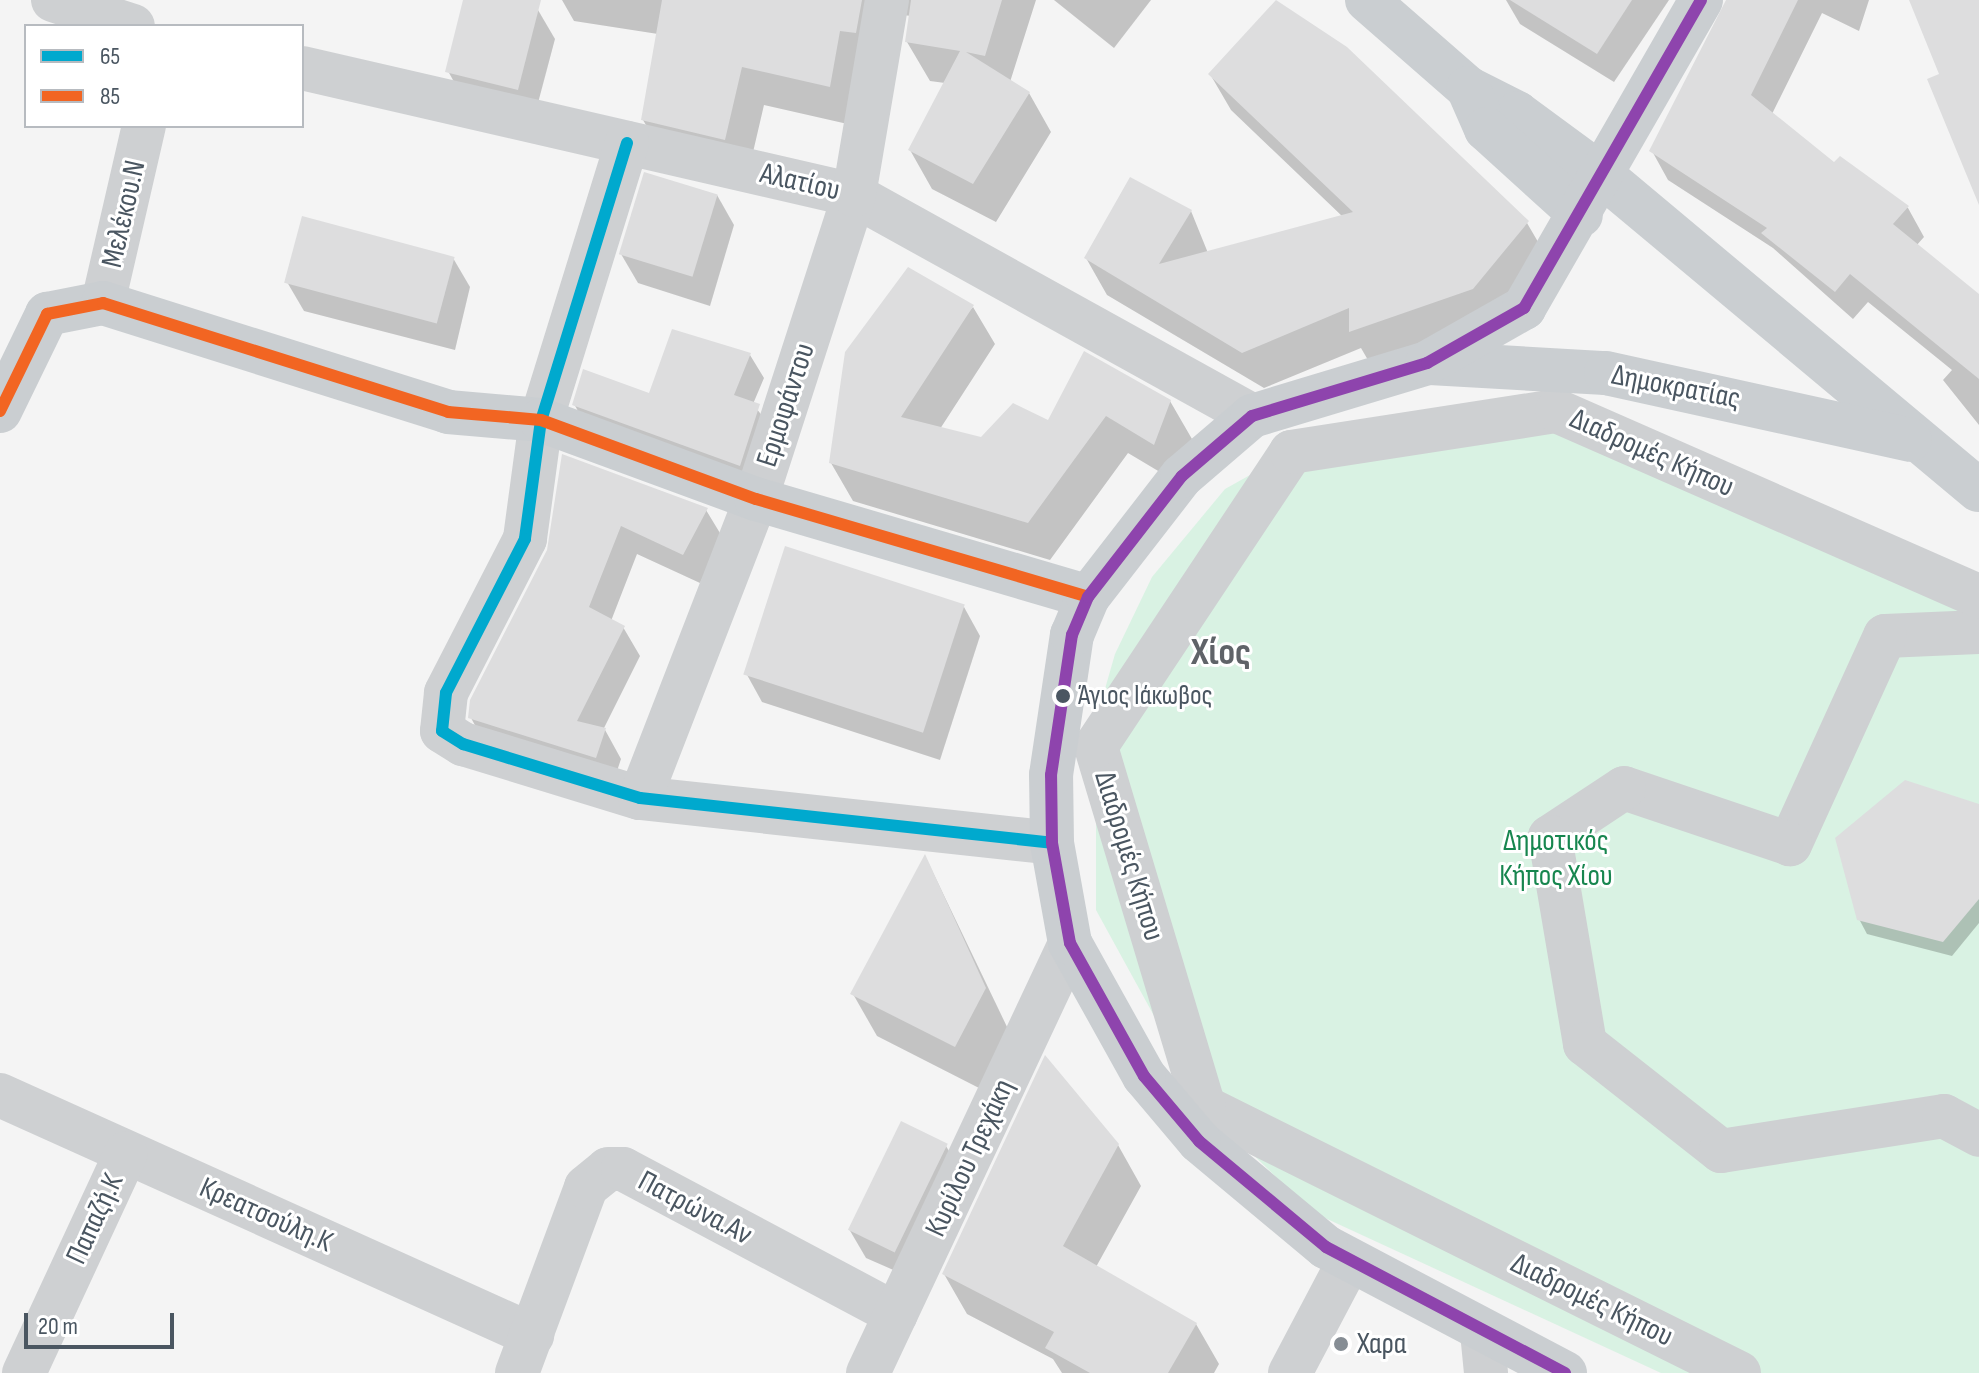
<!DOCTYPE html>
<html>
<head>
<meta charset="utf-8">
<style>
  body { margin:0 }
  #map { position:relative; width:1979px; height:1373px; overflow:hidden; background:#f4f4f4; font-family:"Sofia Sans Condensed",sans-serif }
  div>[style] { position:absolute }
  .green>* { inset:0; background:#d9f2e3 }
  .shadow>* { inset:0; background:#0003 }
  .building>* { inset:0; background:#ddddde; transform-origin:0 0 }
  .minor>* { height:44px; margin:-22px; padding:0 22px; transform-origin:22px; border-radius:22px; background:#ced0d2 }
  .major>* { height:44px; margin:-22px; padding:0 22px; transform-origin:22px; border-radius:22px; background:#caced1 }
  .bus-1>* { height:12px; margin:-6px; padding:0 6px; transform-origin:6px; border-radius:6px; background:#00a9ce }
  .bus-2>* { height:12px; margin:-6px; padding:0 6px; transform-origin:6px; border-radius:6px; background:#f26522 }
  .bus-3>* { height:12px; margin:-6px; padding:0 6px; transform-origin:6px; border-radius:6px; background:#8e44ad }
  .dots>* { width:22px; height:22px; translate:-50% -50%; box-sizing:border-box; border:4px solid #fff; border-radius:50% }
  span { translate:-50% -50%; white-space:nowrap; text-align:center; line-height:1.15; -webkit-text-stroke:6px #fff; paint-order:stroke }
  .bus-label { font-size:28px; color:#4a5661 }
  .left { translate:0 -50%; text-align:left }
  .street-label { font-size:30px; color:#4a5661 }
  .park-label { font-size:30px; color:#17864f }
  .poi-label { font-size:30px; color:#4a5661 }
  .district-label { font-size:38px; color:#5f6368; font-weight:700 }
  .legend { position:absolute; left:24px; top:24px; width:280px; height:104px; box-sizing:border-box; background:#fff; border:2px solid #b7bbc0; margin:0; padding:10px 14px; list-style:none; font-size:24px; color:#4a5661 }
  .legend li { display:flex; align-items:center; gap:16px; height:40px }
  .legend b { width:40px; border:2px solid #b7bbc0 }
  .scale { position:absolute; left:24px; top:1313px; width:150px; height:36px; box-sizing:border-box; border:4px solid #4a5661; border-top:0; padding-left:10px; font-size:24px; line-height:28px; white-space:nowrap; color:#4a5661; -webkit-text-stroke:6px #fff; paint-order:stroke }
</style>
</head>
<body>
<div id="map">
  <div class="green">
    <i style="clip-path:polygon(1557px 411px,1812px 499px,1979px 620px,1979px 1373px,1661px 1373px,1312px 1212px,1204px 1107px,1096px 910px,1096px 720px,1115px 654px,1152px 577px,1225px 489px,1291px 452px)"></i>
  </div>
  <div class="shadow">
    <i style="clip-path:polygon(465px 0,538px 10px,555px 39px,534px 118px,464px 100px,448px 71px)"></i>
    <i style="clip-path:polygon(562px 0,1036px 0,1010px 82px,1029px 93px,1051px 132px,996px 222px,932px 189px,910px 150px,945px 83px,930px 81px,907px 42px,912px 16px,902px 15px,852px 125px,764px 105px,747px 178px,666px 159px,643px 120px,658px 34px,574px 21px)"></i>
    <i style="clip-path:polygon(1054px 0,1151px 0,1114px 48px)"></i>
    <i style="clip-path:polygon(1506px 0,1669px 0,1614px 82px,1520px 24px)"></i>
    <i style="clip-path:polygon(1755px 0,1869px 0,1859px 31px,1822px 13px,1772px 114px,1834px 164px,1840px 159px,1908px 208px,1924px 237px,1916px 246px,1979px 296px,1979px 425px,1943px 380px,1952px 370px,1868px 302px,1853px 319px,1773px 248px,1668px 180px,1652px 151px)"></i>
    <i style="clip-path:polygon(1210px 74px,1527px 223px,1548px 259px,1493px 325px,1372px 367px,1361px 348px,1264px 388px,1107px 295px,1086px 258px,1191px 211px,1208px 253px,1343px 217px,1231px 110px)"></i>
    <i style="clip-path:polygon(717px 195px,734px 225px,710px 306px,638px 283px,621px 254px)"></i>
    <i style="clip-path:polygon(453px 258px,470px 287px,455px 350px,304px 311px,287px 282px)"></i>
    <i style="clip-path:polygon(973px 307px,995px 344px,940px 429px,982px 439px,1170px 401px,1192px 439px,1175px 481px,1128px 453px,1050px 560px,853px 501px,831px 463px)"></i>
    <i style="clip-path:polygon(750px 355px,764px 378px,753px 404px,773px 430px,754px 489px,588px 428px,574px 404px,650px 395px)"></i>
    <i style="clip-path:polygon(563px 457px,706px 510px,723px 538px,700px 583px,637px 554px,611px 621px,623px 627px,640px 656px,604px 728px,621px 759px,612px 786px,487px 747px,471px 718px,549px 551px)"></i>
    <i style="clip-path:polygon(964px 607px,980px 636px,940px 760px,762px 702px,746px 673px)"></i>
    <i style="clip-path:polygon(1979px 806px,1979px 923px,1952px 956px,1867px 934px,1859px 919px)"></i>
    <i style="clip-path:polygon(926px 858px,1009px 1031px,979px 1088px,877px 1036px,853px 994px)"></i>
    <i style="clip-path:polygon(1118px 1145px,1141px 1186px,1096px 1267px,1196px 1324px,1219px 1364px,1214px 1373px,1062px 1373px,1053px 1359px,967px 1314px,944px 1274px)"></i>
    <i style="clip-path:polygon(946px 1146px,963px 1175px,914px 1279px,866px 1258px,849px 1229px)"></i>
  </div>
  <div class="building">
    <i style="clip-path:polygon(463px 0,541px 0,518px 90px,445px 72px)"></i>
    <i style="clip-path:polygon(662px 0,862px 0,856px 33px,840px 31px,830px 87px,742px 67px,725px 140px,641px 120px)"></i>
    <i style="clip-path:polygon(911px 0,1002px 0,985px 56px,966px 52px,1030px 92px,973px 184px,908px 150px,960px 51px,905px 42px)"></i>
    <i style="clip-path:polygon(1276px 0,1347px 47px,1529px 221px,1473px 289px,1349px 332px,1349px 308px,1242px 353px,1084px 258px,1130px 177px,1192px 210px,1159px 264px,1353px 212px,1208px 74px)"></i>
    <i style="clip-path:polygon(1510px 0,1632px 0,1597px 54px)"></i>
    <i style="clip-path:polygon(1726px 0,1798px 0,1751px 95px,1834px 162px,1840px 156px,1909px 206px,1893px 224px,1979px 294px,1979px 379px,1850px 274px,1835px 292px,1761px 233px,1767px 228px,1649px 151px)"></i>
    <i style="clip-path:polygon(1909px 0,1979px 0,1979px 205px,1927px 79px,1939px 74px)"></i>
    <i style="left:644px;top:172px;width:77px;height:86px;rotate:17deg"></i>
    <i style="left:302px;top:216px;width:158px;height:69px;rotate:15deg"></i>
    <i style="clip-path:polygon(908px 267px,974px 305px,901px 417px,981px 437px,1013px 403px,1048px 420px,1084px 351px,1171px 400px,1154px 445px,1106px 416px,1028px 523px,829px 463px,845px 352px)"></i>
    <i style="clip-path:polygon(672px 329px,751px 353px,734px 395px,760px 404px,740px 466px,572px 405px,583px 369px,649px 393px)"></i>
    <i style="clip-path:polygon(562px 454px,708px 508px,683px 555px,621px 526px,589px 607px,625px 626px,577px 721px,606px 728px,596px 758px,468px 718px,470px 700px,547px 550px)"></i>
    <i style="left:785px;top:546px;width:189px;height:135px;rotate:18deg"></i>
    <i style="clip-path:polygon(1905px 780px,1979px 804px,1979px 899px,1943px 942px,1857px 920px,1835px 838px)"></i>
    <i style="clip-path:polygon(925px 854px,986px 988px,955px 1047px,850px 994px)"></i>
    <i style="clip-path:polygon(1045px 1055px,1119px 1144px,1063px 1246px,1197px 1323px,1168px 1373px,1090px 1373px,1045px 1348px,1054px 1332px,942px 1274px)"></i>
    <i style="left:901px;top:1121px;width:52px;height:121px;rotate:26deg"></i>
  </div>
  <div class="minor">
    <i style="left:53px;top:0;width:84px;rotate:18deg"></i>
    <i style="left:302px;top:68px;width:566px;rotate:12.96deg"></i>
    <i style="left:854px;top:195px;width:455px;rotate:29deg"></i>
    <i style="left:627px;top:143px;width:290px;rotate:107.2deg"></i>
    <i style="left:541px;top:420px;width:120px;rotate:97.7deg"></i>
    <i style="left:525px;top:539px;width:173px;rotate:117.2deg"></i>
    <i style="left:446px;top:693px;width:38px;rotate:96deg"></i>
    <i style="left:442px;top:731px;width:25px;rotate:32deg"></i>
    <i style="left:463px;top:744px;width:185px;rotate:17deg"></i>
    <i style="left:640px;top:798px;width:414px;rotate:6.2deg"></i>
    <i style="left:103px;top:303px;width:182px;rotate:-77deg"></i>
    <i style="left:1979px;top:632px;width:94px;rotate:177.6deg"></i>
    <i style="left:1885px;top:636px;width:229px;rotate:114.5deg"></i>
    <i style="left:1790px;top:844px;width:175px;rotate:-161.4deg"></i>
    <i style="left:1624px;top:788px;width:89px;rotate:146.5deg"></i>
    <i style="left:1550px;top:837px;width:210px;rotate:80.4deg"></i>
    <i style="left:1585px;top:1044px;width:173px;rotate:38.2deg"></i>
    <i style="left:1721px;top:1151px;width:226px;rotate:-8.9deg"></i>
    <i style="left:1944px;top:1116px;width:40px;rotate:28deg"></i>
    <i style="left:640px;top:798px;width:321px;rotate:-68.8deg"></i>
    <i style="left:756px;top:499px;width:319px;rotate:-72.1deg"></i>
    <i style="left:854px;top:195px;width:198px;rotate:-80.4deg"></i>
    <i style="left:0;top:1095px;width:584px;rotate:24.28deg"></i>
    <i style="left:1482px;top:1332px;width:41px;rotate:84.4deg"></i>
    <i style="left:24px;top:1373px;width:242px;rotate:-65.1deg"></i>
    <i style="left:517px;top:1373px;width:198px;rotate:-69.6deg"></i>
    <i style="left:586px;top:1187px;width:28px;rotate:-39deg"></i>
    <i style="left:608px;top:1169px;width:15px"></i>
    <i style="left:623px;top:1169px;width:309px;rotate:28deg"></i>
    <i style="left:868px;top:1373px;width:475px;rotate:-64.8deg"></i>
    <i style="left:1290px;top:1373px;width:127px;rotate:-62.2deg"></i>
    <i style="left:1739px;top:1373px;width:597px;rotate:-153.56deg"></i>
    <i style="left:1204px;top:1107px;width:377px;rotate:-106.7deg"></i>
    <i style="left:1096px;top:746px;width:353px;rotate:-56.4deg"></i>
    <i style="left:1291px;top:452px;width:269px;rotate:-8.8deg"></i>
    <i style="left:1557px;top:411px;width:461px;rotate:23.7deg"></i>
  </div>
  <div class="major">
    <i style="left:1367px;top:0;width:134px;rotate:41.1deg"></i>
    <i style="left:1468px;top:88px;width:55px;rotate:27deg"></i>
    <i style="left:1517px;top:113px;width:108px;rotate:36.3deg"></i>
    <i style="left:1604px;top:177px;width:488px;rotate:39.9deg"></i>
    <i style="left:1468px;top:88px;width:45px;rotate:66.3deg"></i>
    <i style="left:1486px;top:129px;width:128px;rotate:42.2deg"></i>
    <i style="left:1430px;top:363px;width:176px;rotate:3.3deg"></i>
    <i style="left:1606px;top:373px;width:311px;rotate:12.4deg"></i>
    <i style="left:0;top:411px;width:108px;rotate:-64.1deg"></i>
    <i style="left:47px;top:314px;width:57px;rotate:-11.1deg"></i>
    <i style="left:103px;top:303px;width:362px;rotate:17.5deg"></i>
    <i style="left:448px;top:412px;width:93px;rotate:4.9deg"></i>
    <i style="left:541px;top:420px;width:229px;rotate:20.2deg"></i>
    <i style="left:756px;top:499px;width:346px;rotate:16.4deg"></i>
    <i style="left:1565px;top:1373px;width:270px;rotate:-152.2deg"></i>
    <i style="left:1326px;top:1247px;width:165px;rotate:-140.2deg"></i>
    <i style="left:1199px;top:1141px;width:85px;rotate:-130.2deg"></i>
    <i style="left:1144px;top:1076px;width:152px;rotate:-119.1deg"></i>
    <i style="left:1070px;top:943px;width:102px;rotate:-100.2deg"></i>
    <i style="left:1052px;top:843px;width:68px;rotate:-90.8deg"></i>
    <i style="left:1051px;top:775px;width:142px;rotate:-81.5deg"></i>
    <i style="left:1072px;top:635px;width:41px;rotate:-67.2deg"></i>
    <i style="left:1088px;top:597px;width:153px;rotate:-52.2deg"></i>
    <i style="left:1182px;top:476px;width:92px;rotate:-40.6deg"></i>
    <i style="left:1252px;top:416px;width:183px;rotate:-16.8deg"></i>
    <i style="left:1427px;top:363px;width:112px;rotate:-29.6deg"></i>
    <i style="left:1524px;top:308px;width:355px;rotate:-60.1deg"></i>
  </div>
  <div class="bus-1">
    <i style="left:627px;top:143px;width:290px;rotate:107.2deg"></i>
    <i style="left:541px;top:420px;width:120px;rotate:97.7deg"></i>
    <i style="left:525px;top:539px;width:173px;rotate:117.2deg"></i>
    <i style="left:446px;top:693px;width:38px;rotate:96deg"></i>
    <i style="left:442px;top:731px;width:25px;rotate:32deg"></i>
    <i style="left:463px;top:744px;width:185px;rotate:17deg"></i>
    <i style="left:640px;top:798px;width:414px;rotate:6.2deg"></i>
  </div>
  <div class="bus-2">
    <i style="left:0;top:411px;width:108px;rotate:-64.1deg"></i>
    <i style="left:47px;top:314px;width:57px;rotate:-11.1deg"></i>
    <i style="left:103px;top:303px;width:362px;rotate:17.5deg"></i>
    <i style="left:448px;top:412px;width:93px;rotate:4.9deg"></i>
    <i style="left:541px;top:420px;width:229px;rotate:20.2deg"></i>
    <i style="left:756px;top:499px;width:346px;rotate:16.4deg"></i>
  </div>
  <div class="bus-3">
    <i style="left:1565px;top:1373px;width:270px;rotate:-152.2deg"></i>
    <i style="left:1326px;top:1247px;width:165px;rotate:-140.2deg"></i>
    <i style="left:1199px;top:1141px;width:85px;rotate:-130.2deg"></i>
    <i style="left:1144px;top:1076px;width:152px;rotate:-119.1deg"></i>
    <i style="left:1070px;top:943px;width:102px;rotate:-100.2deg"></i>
    <i style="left:1052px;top:843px;width:68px;rotate:-90.8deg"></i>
    <i style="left:1051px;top:775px;width:142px;rotate:-81.5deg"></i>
    <i style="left:1072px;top:635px;width:41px;rotate:-67.2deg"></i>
    <i style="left:1088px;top:597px;width:153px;rotate:-52.2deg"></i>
    <i style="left:1182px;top:476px;width:92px;rotate:-40.6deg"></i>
    <i style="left:1252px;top:416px;width:183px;rotate:-16.8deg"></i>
    <i style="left:1427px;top:363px;width:112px;rotate:-29.6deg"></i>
    <i style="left:1524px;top:308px;width:355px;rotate:-60.1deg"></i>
  </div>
  <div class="dots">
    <i style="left:1063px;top:696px;background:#4a5661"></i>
    <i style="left:1341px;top:1344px;background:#868d94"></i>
  </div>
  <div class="bus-label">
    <span class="left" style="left:1078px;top:696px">Άγιος Ιάκωβος</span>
  </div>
  <div class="street-label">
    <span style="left:800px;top:182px;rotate:13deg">Αλατίου</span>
    <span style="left:124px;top:214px;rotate:-77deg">Μελέκου.Ν</span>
    <span style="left:1676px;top:387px;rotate:11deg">Δημοκρατίας</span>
    <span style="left:786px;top:405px;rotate:-72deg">Ερμοφάντου</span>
    <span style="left:1652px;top:453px;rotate:24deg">Διαδρομές Κήπου</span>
    <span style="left:1129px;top:856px;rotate:73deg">Διαδρομές Κήπου</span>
    <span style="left:970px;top:1158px;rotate:-65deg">Κυρίλου Τρεχάκη</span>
    <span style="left:695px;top:1208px;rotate:28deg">Πατρώνα.Αν</span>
    <span style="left:266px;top:1215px;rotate:24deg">Κρεατσούλη.Κ</span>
    <span style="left:95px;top:1219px;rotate:-65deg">Παπαζή.Κ</span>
    <span style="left:1592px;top:1300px;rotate:26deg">Διαδρομές Κήπου</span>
  </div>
  <div class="park-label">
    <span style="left:1556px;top:858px">Δημοτικός<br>Κήπος Χίου</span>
  </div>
  <div class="poi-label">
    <span class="left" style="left:1357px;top:1344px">Χαρα</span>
  </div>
  <div class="district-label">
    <span style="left:1221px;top:653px">Χίος</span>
  </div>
  <ul class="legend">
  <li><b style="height:10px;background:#00a9ce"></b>65</li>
  <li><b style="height:10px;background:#f26522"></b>85</li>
  </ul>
  <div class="scale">20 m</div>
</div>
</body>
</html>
